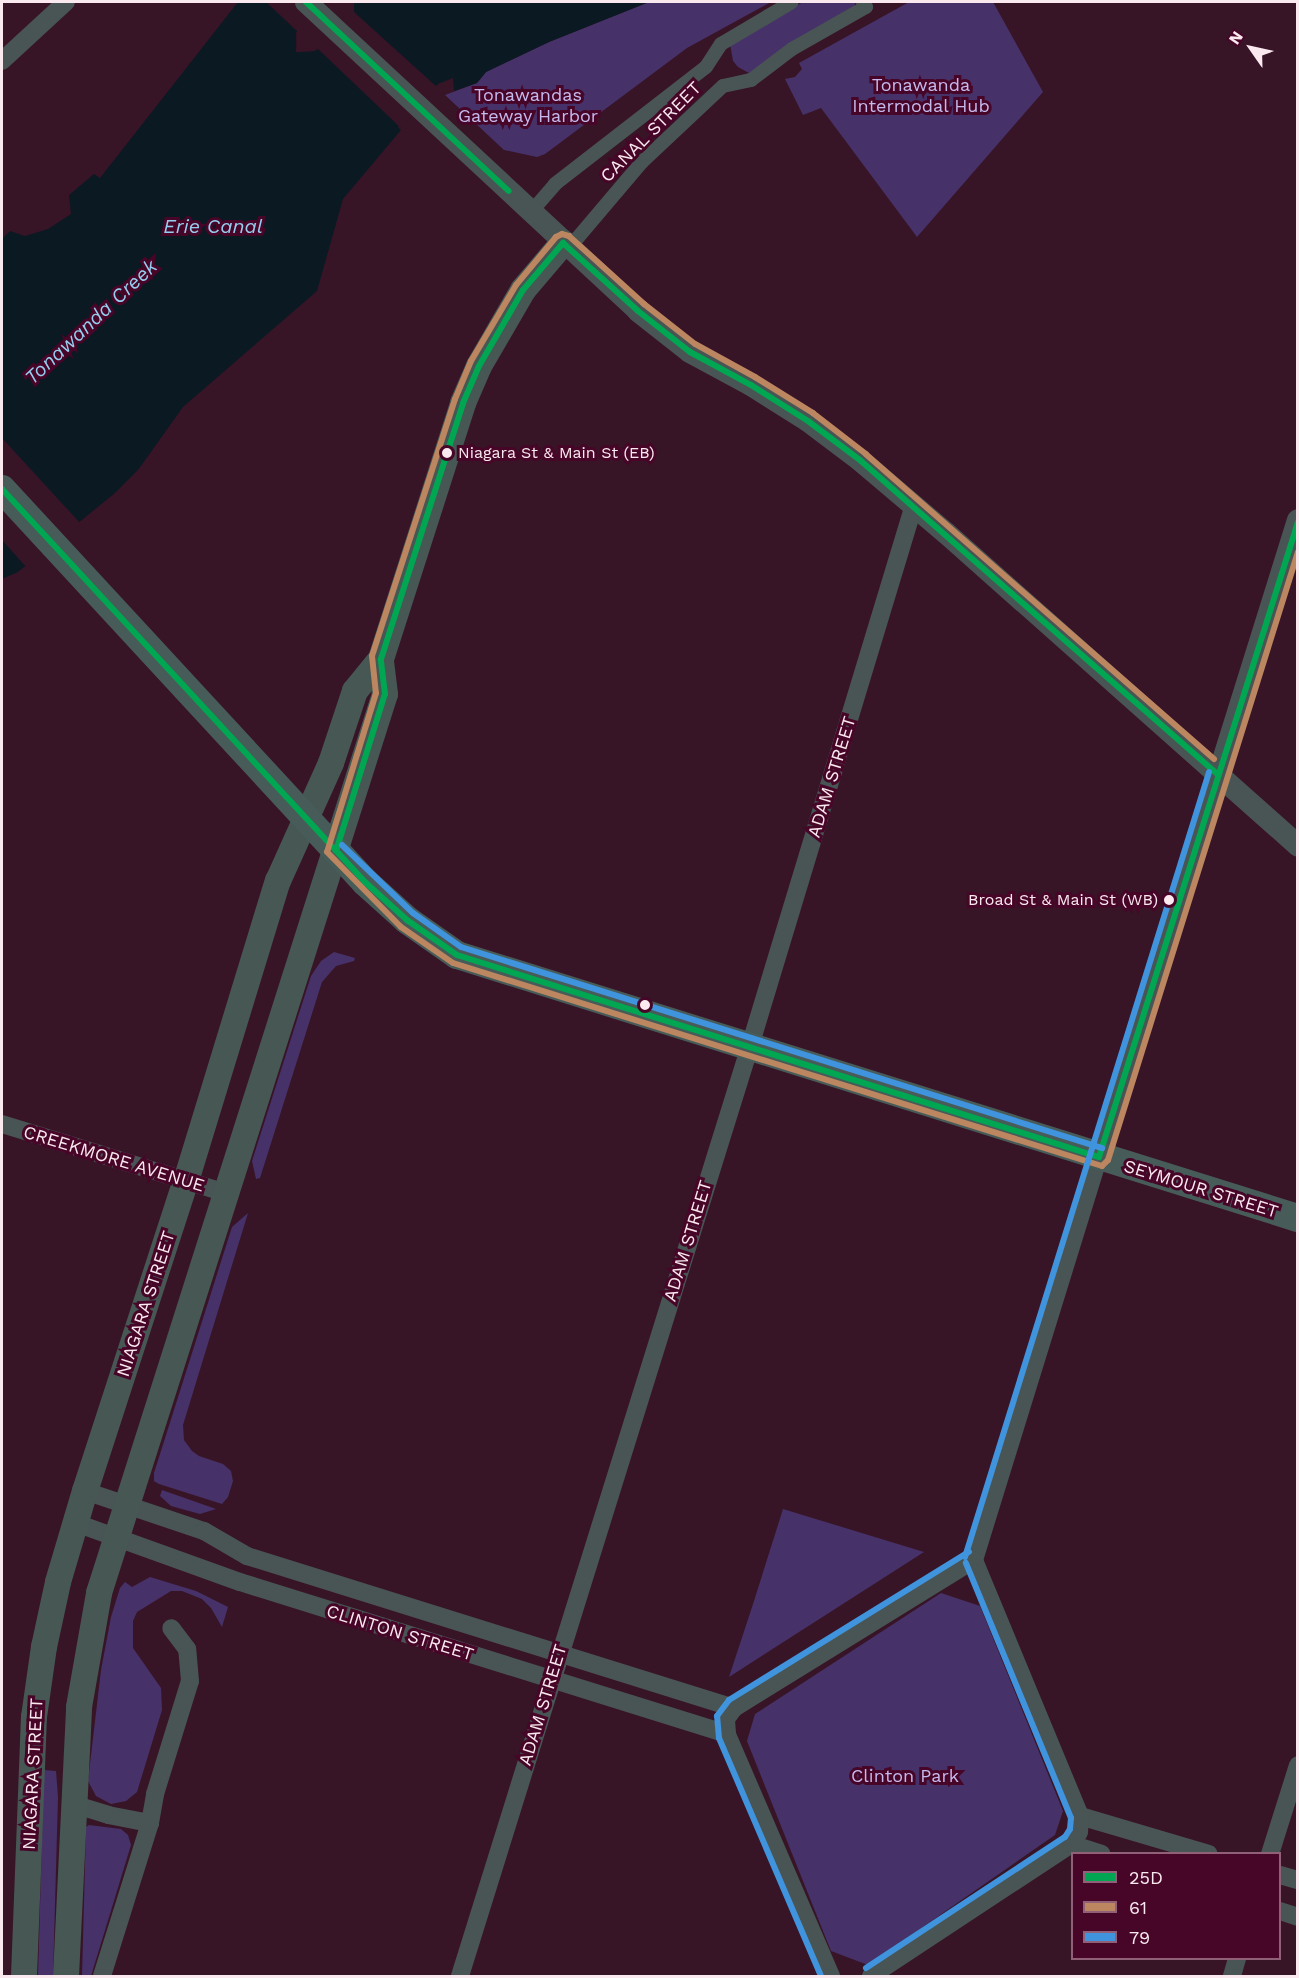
<!DOCTYPE html>
<html>
<head>
<meta charset="utf-8">
<style>
  body { margin:0 }
  #map { position:relative; width:1299px; height:1978px; overflow:hidden; background:#381427; font-family:"Work Sans",sans-serif }
  div>[style] { position:absolute }
  .green>* { inset:0; background:#463269 }
  .water>* { inset:0; background:#0b1923 }
  .pier>* { inset:0; background:#381427 }
  .pedestrian>* { height:14px; margin:-7px; padding:0 7px; transform-origin:7px; border-radius:7px; background:#485554 }
  .minor>* { height:18px; margin:-9px; padding:0 9px; transform-origin:9px; border-radius:9px; background:#485554 }
  .tertiary>* { height:22px; margin:-11px; padding:0 11px; transform-origin:11px; border-radius:11px; background:#485554 }
  .secondary>* { height:26px; margin:-13px; padding:0 13px; transform-origin:13px; border-radius:13px; background:#465754 }
  .primary>* { height:28px; margin:-14px; padding:0 14px; transform-origin:14px; border-radius:14px; background:#475b59 }
  .bus-1>* { height:6px; margin:-3px; padding:0 3px; transform-origin:3px; border-radius:3px; background:#00a651 }
  .bus-2>* { height:6px; margin:-3px; padding:0 3px; transform-origin:3px; border-radius:3px; background:#bb8660 }
  .bus-3>* { height:6px; margin:-3px; padding:0 3px; transform-origin:3px; border-radius:3px; background:#4094de }
  .dots>* { width:16px; height:16px; translate:-50% -50%; box-sizing:border-box; border:3px solid #470528; border-radius:50% }
  span { translate:-50% -50%; white-space:nowrap; text-align:center; line-height:1.15; -webkit-text-stroke:6px #470528; paint-order:stroke }
  .bus-label { font-size:16px; color:#fae9ef }
  .left { translate:0 -50%; text-align:left }
  .right { translate:-100% -50%; text-align:right }
  .park-label { font-size:18px; color:#c5baee }
  .street-label { font-size:18px; color:#fae9ef }
  .water-label { font-size:20px; color:#96ceef; font-style:italic }
  .frame { position:absolute; inset:0; border:3px solid #fae9ef; pointer-events:none }
  .legend { position:absolute; left:1071px; top:1852px; width:210px; height:108px; box-sizing:border-box; background:#470528; border:2px solid #8f6078; margin:0; padding:8px 10px; list-style:none; font-size:18px; color:#fae9ef }
  .legend li { display:flex; align-items:center; gap:12px; height:30px }
  .legend b { width:30px; border:2px solid #8f6078 }
  .north { position:absolute; left:1221px; top:18px; width:60px; height:60px; -webkit-text-stroke:4px #470528; paint-order:stroke; rotate:304deg; font-size:16px; font-weight:700; line-height:24px; text-align:center; color:#fae9ef }
  .north::after { content:''; display:block; margin:auto; width:21px; height:27px; background:#fae9ef; clip-path:polygon(50% 0,100% 100%,50% 72%,0 100%) }
</style>
</head>
<body>
<div id="map">
  <div class="green">
    <i style="clip-path:polygon(649px 2px,771px 2px,687px 48px,545px 154px,537px 157px,504px 150px,445px 95px,477px 83px,486px 72px,549px 42px)"></i>
    <i style="clip-path:polygon(803px 2px,856px 2px,854px 7px,749px 73px,738px 67px,733px 61px,730px 44px)"></i>
    <i style="clip-path:polygon(909px 2px,993px 2px,1043px 92px,917px 237px,821px 108px,803px 115px,785px 79px,795px 77px,802px 69px,799px 63px)"></i>
    <i style="clip-path:polygon(334px 952px,355px 958px,354px 961px,336px 966px,322px 982px,260px 1178px,256px 1179px,252px 1161px,311px 976px,321px 961px)"></i>
    <i style="clip-path:polygon(248px 1213px,183px 1425px,184px 1440px,192px 1451px,199px 1456px,223px 1464px,231px 1471px,233px 1481px,228px 1497px,222px 1504px,159px 1484px,154px 1481px,154px 1473px,232px 1227px)"></i>
    <i style="clip-path:polygon(162px 1490px,216px 1509px,200px 1514px,171px 1506px,160px 1496px)"></i>
    <i style="clip-path:polygon(783px 1509px,924px 1552px,729px 1677px,754px 1601px)"></i>
    <i style="clip-path:polygon(150px 1577px,196px 1591px,228px 1607px,222px 1627px,211px 1608px,202px 1599px,182px 1591px,171px 1591px,137px 1612px,133px 1621px,133px 1648px,161px 1688px,162px 1710px,137px 1792px,126px 1801px,111px 1804px,96px 1796px,88px 1781px,101px 1670px,111px 1617px,120px 1588px,125px 1582px,132px 1587px)"></i>
    <i style="clip-path:polygon(941px 1593px,980px 1606px,1063px 1811px,1055px 1835px,868px 1965px,831px 1951px,747px 1741px,755px 1714px)"></i>
    <i style="clip-path:polygon(44px 1770px,56px 1771px,58px 1797px,53px 1976px,38px 1976px)"></i>
    <i style="clip-path:polygon(89px 1825px,121px 1829px,128px 1835px,131px 1845px,91px 1976px,82px 1976px,86px 1827px)"></i>
  </div>
  <div class="water">
    <i style="clip-path:polygon(238px 2px,326px 2px,296px 33px,297px 52px,314px 51px,354px 12px,354px 2px,649px 2px,549px 42px,486px 72px,477px 83px,454px 91px,453px 78px,438px 84px,398px 127px,401px 130px,343px 199px,317px 291px,183px 407px,138px 470px,115px 493px,18px 572px,2px 579px,2px 239px,10px 231px,25px 236px,48px 229px,71px 214px,69px 195px,94px 174px,100px 178px)"></i>
  </div>
  <div class="pier">
    <i style="clip-path:polygon(266px 2px,329px 2px,299px 34px,299px 49px,313px 48px,351px 11px,351px 2px,354px 2px,354px 12px,438px 88px,402px 127px,403px 130px,318px 49px,314px 51px,296px 52px,297px 31px)"></i>
    <i style="clip-path:polygon(2px 438px,81px 524px,27px 568px,2px 540px)"></i>
  </div>
  <div class="pedestrian">
    <i style="left:531px;top:212px;width:37px;rotate:-49deg"></i>
    <i style="left:555px;top:184px;width:191px;rotate:-37.8deg"></i>
    <i style="left:706px;top:67px;width:27px;rotate:-57deg"></i>
    <i style="left:721px;top:44px;width:82px;rotate:-30.6deg"></i>
    <i style="left:569px;top:248px;width:113px;rotate:-49.7deg"></i>
    <i style="left:642px;top:162px;width:111px;rotate:-43.2deg"></i>
    <i style="left:723px;top:86px;width:29px;rotate:-12deg"></i>
    <i style="left:751px;top:80px;width:51px;rotate:-37.1deg"></i>
    <i style="left:792px;top:49px;width:85px;rotate:-29.6deg"></i>
    <i style="left:866px;top:7px;width:6px;rotate:-121deg"></i>
  </div>
  <div class="minor">
    <i style="left:2px;top:61px;width:87px;rotate:-42.7deg"></i>
    <i style="left:2px;top:1124px;width:234px;rotate:17.1deg"></i>
    <i style="left:85px;top:1491px;width:126px;rotate:18.6deg"></i>
    <i style="left:204px;top:1531px;width:50px;rotate:30.2deg"></i>
    <i style="left:247px;top:1556px;width:510px;rotate:17.33deg"></i>
    <i style="left:76px;top:1523px;width:174px;rotate:19.8deg"></i>
    <i style="left:240px;top:1582px;width:510px;rotate:17.33deg"></i>
    <i style="left:974px;top:1560px;width:422px;rotate:-72.8deg"></i>
    <i style="left:73px;top:1804px;width:37px;rotate:17deg"></i>
    <i style="left:108px;top:1815px;width:43px;rotate:10.8deg"></i>
    <i style="left:150px;top:1823px;width:29px;rotate:-80deg"></i>
    <i style="left:155px;top:1794px;width:118px;rotate:-72.8deg"></i>
    <i style="left:190px;top:1681px;width:32px;rotate:-95deg"></i>
    <i style="left:187px;top:1649px;width:26px;rotate:-127deg"></i>
    <i style="left:1080px;top:1816px;width:134px;rotate:16.4deg"></i>
    <i style="left:1071px;top:1844px;width:32px;rotate:18deg"></i>
    <i style="left:1270px;top:1854px;width:93px;rotate:-72.5deg"></i>
    <i style="left:1280px;top:1875px;width:19px;rotate:16deg"></i>
    <i style="left:1280px;top:1911px;width:19px;rotate:18deg"></i>
    <i style="left:102px;top:1976px;width:160px;rotate:-72.6deg"></i>
    <i style="left:460px;top:1976px;width:974px;rotate:-72.68deg"></i>
    <i style="left:750px;top:1046px;width:565px;rotate:-73.14deg"></i>
    <i style="left:831px;top:1976px;width:263px;rotate:-113.3deg"></i>
    <i style="left:727px;top:1734px;width:15px;rotate:-94deg"></i>
    <i style="left:726px;top:1719px;width:14px;rotate:-54deg"></i>
    <i style="left:734px;top:1708px;width:282px;rotate:-31.7deg"></i>
    <i style="left:871px;top:1976px;width:240px;rotate:-33.4deg"></i>
    <i style="left:1071px;top:1844px;width:14px;rotate:-56deg"></i>
    <i style="left:1079px;top:1832px;width:16px;rotate:-86deg"></i>
    <i style="left:1080px;top:1816px;width:277px;rotate:-112.5deg"></i>
    <i style="left:1232px;top:1976px;width:19px;rotate:-74deg"></i>
  </div>
  <div class="tertiary">
    <i style="left:306px;top:2px;width:454px;rotate:42.9deg"></i>
    <i style="left:638px;top:311px;width:66px;rotate:38.3deg"></i>
    <i style="left:690px;top:352px;width:69px;rotate:28.4deg"></i>
    <i style="left:751px;top:385px;width:67px;rotate:32.3deg"></i>
    <i style="left:808px;top:421px;width:66px;rotate:37deg"></i>
    <i style="left:861px;top:461px;width:111px;rotate:40.3deg"></i>
    <i style="left:946px;top:533px;width:471px;rotate:41.6deg"></i>
    <i style="left:1099px;top:1157px;width:667px;rotate:-72.65deg"></i>
  </div>
  <div class="secondary">
    <i style="left:24px;top:1976px;width:259px;rotate:-87.8deg"></i>
    <i style="left:34px;top:1717px;width:71px;rotate:-81.9deg"></i>
    <i style="left:44px;top:1647px;width:66px;rotate:-77.8deg"></i>
    <i style="left:58px;top:1582px;width:95px;rotate:-73.5deg"></i>
    <i style="left:85px;top:1491px;width:326px;rotate:-72deg"></i>
    <i style="left:186px;top:1181px;width:314px;rotate:-73deg"></i>
    <i style="left:278px;top:881px;width:129px;rotate:-65.8deg"></i>
    <i style="left:331px;top:763px;width:76px;rotate:-71.6deg"></i>
    <i style="left:355px;top:691px;width:41px;rotate:-50.9deg"></i>
    <i style="left:381px;top:659px;width:269px;rotate:-72.2deg"></i>
    <i style="left:463px;top:403px;width:40px;rotate:-66.6deg"></i>
    <i style="left:479px;top:366px;width:88px;rotate:-59.9deg"></i>
    <i style="left:523px;top:290px;width:62px;rotate:-49.6deg"></i>
    <i style="left:66px;top:1976px;width:269px;rotate:-87.2deg"></i>
    <i style="left:79px;top:1707px;width:116px;rotate:-80deg"></i>
    <i style="left:99px;top:1593px;width:943px;rotate:-72.35deg"></i>
    <i style="left:385px;top:694px;width:35px;rotate:-97deg"></i>
  </div>
  <div class="primary">
    <i style="left:2px;top:489px;width:535px;rotate:47.27deg"></i>
    <i style="left:365px;top:882px;width:57px;rotate:42.1deg"></i>
    <i style="left:407px;top:920px;width:61px;rotate:35deg"></i>
    <i style="left:457px;top:955px;width:881px;rotate:17.37deg"></i>
  </div>
  <div class="bus-1">
    <i style="left:306px;top:2px;width:277px;rotate:43deg"></i>
    <i style="left:2px;top:489px;width:535px;rotate:47.27deg"></i>
    <i style="left:365px;top:882px;width:57px;rotate:42.1deg"></i>
    <i style="left:407px;top:920px;width:61px;rotate:35deg"></i>
    <i style="left:457px;top:955px;width:673px;rotate:17.47deg"></i>
    <i style="left:1099px;top:1157px;width:665px;rotate:-72.6deg"></i>
    <i style="left:336px;top:851px;width:164px;rotate:-72.7deg"></i>
    <i style="left:385px;top:694px;width:35px;rotate:-97deg"></i>
    <i style="left:381px;top:659px;width:269px;rotate:-72.2deg"></i>
    <i style="left:463px;top:403px;width:40px;rotate:-66.6deg"></i>
    <i style="left:479px;top:366px;width:88px;rotate:-59.9deg"></i>
    <i style="left:523px;top:290px;width:62px;rotate:-49.6deg"></i>
    <i style="left:563px;top:243px;width:101px;rotate:42.2deg"></i>
    <i style="left:638px;top:311px;width:66px;rotate:38.3deg"></i>
    <i style="left:690px;top:352px;width:69px;rotate:28.4deg"></i>
    <i style="left:751px;top:385px;width:67px;rotate:32.3deg"></i>
    <i style="left:808px;top:421px;width:66px;rotate:37deg"></i>
    <i style="left:861px;top:461px;width:475px;rotate:41.3deg"></i>
  </div>
  <div class="bus-2">
    <i style="left:1214px;top:759px;width:463px;rotate:-138.8deg"></i>
    <i style="left:866px;top:454px;width:67px;rotate:-142.3deg"></i>
    <i style="left:813px;top:413px;width:68px;rotate:-148.2deg"></i>
    <i style="left:755px;top:377px;width:68px;rotate:-151.2deg"></i>
    <i style="left:695px;top:344px;width:65px;rotate:-141.9deg"></i>
    <i style="left:644px;top:304px;width:101px;rotate:-137.8deg"></i>
    <i style="left:569px;top:236px;width:7px;rotate:-164deg"></i>
    <i style="left:562px;top:234px;width:7px;rotate:153deg"></i>
    <i style="left:556px;top:237px;width:62px;rotate:129.8deg"></i>
    <i style="left:516px;top:285px;width:88px;rotate:120.6deg"></i>
    <i style="left:471px;top:361px;width:41px;rotate:112.8deg"></i>
    <i style="left:455px;top:399px;width:270px;rotate:107.9deg"></i>
    <i style="left:372px;top:656px;width:37px;rotate:84deg"></i>
    <i style="left:376px;top:693px;width:166px;rotate:107.1deg"></i>
    <i style="left:327px;top:852px;width:105px;rotate:45.4deg"></i>
    <i style="left:401px;top:927px;width:63px;rotate:34.7deg"></i>
    <i style="left:453px;top:963px;width:680px;rotate:17.37deg"></i>
    <i style="left:1102px;top:1166px;width:8px;rotate:-45deg"></i>
    <i style="left:1108px;top:1160px;width:637px;rotate:-72.65deg"></i>
  </div>
  <div class="bus-3">
    <i style="left:342px;top:845px;width:98px;rotate:43.8deg"></i>
    <i style="left:413px;top:913px;width:59px;rotate:35.3deg"></i>
    <i style="left:461px;top:947px;width:672px;rotate:17.41deg"></i>
    <i style="left:965px;top:1557px;width:822px;rotate:-72.73deg"></i>
    <i style="left:866px;top:1968px;width:238px;rotate:-33.4deg"></i>
    <i style="left:1065px;top:1837px;width:9px;rotate:-58deg"></i>
    <i style="left:1070px;top:1829px;width:11px;rotate:-85deg"></i>
    <i style="left:1071px;top:1818px;width:276px;rotate:-112.4deg"></i>
    <i style="left:821px;top:1976px;width:259px;rotate:-113.2deg"></i>
    <i style="left:719px;top:1738px;width:22px;rotate:-95deg"></i>
    <i style="left:717px;top:1716px;width:20px;rotate:-53deg"></i>
    <i style="left:729px;top:1700px;width:282px;rotate:-31.7deg"></i>
  </div>
  <div class="dots">
    <i style="left:447px;top:453px;background:#fae9ef"></i>
    <i style="left:1169px;top:900px;background:#fae9ef"></i>
    <i style="left:645px;top:1005px;background:#fae9ef"></i>
  </div>
  <div class="bus-label">
    <span class="left" style="left:458px;top:453px">Niagara St &amp; Main St (EB)</span>
    <span class="right" style="left:1158px;top:900px">Broad St &amp; Main St (WB)</span>
  </div>
  <div class="park-label">
    <span style="left:921px;top:96px">Tonawanda<br>Intermodal Hub</span>
    <span style="left:528px;top:106px">Tonawandas<br>Gateway Harbor</span>
    <span style="left:905px;top:1776px">Clinton Park</span>
  </div>
  <div class="street-label">
    <span style="left:651px;top:132px;rotate:-45deg">CANAL STREET</span>
    <span style="left:832px;top:777px;rotate:-73deg">ADAM STREET</span>
    <span style="left:114px;top:1159px;rotate:17deg">CREEKMORE AVENUE</span>
    <span style="left:1201px;top:1189px;rotate:17deg">SEYMOUR STREET</span>
    <span style="left:688px;top:1241px;rotate:-73deg">ADAM STREET</span>
    <span style="left:146px;top:1304px;rotate:-72deg">NIAGARA STREET</span>
    <span style="left:400px;top:1633px;rotate:17deg">CLINTON STREET</span>
    <span style="left:543px;top:1705px;rotate:-73deg">ADAM STREET</span>
    <span style="left:33px;top:1774px;rotate:-87deg">NIAGARA STREET</span>
  </div>
  <div class="water-label">
    <span style="left:213px;top:226px">Erie Canal</span>
    <span style="left:91px;top:322px;rotate:-43deg">Tonawanda Creek</span>
  </div>
  <div class="frame"></div>
  <ul class="legend">
  <li><b style="height:8px;background:#00a651"></b>25D</li>
  <li><b style="height:8px;background:#bb8660"></b>61</li>
  <li><b style="height:8px;background:#4094de"></b>79</li>
  </ul>
  <div class="north">N</div>
</div>
</body>
</html>
